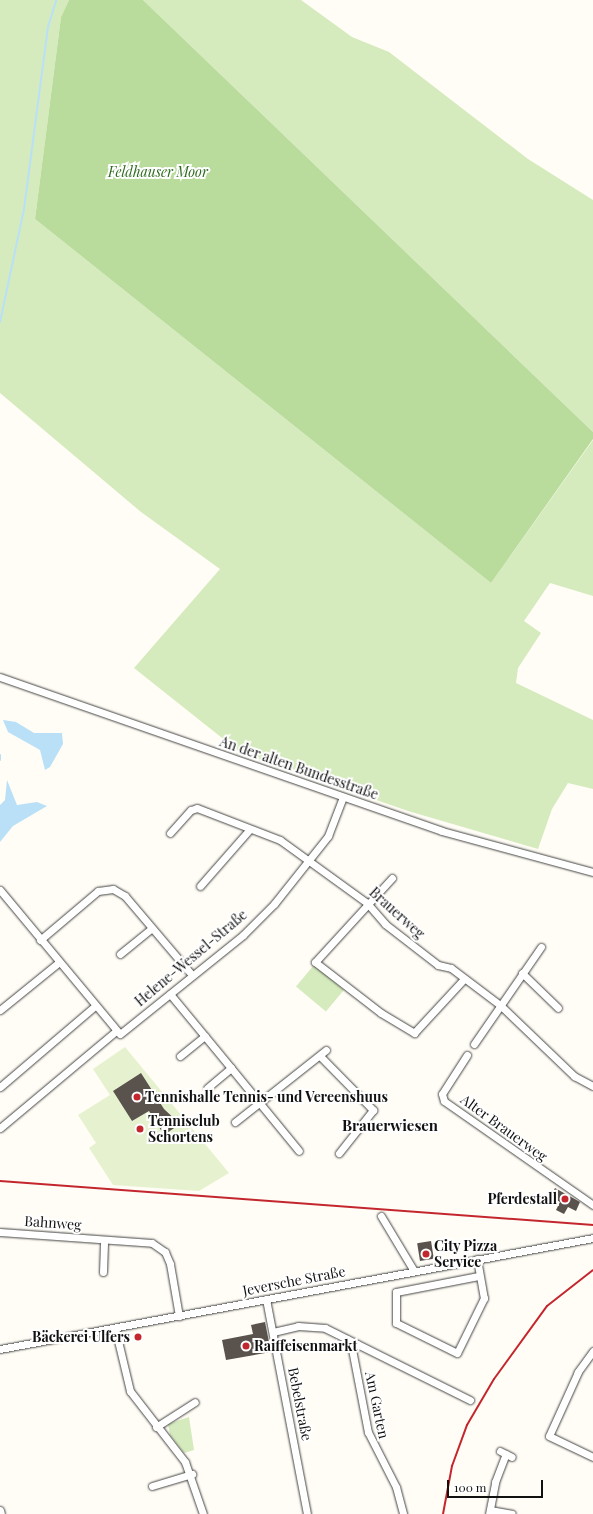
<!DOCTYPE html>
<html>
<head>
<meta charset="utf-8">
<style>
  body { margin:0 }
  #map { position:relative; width:593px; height:1514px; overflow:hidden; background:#fffdf5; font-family:"Playfair Display",serif }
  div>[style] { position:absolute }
  .green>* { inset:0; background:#d5ebbd; transform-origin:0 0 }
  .forest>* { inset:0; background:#b9dc9c }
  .pitch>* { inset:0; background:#e6f2cf }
  .water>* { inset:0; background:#b9e0f7 }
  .stream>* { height:2px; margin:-1px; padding:0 1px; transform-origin:1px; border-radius:1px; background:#b9e0f7 }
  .building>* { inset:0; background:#5a524d; transform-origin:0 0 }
  .roads { filter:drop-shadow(0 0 1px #444) drop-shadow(0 0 1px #444) }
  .minor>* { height:7px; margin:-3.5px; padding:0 3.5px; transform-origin:3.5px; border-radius:3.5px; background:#fff }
  .rail>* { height:2px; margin:-1px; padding:0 1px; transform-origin:1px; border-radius:1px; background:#c4262e }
  .dots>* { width:11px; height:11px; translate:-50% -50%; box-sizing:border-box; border:2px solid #fff; border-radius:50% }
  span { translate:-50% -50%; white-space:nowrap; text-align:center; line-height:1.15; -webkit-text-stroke:4px #fff; paint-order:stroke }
  .park-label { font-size:14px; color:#2f6b1f; font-style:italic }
  .street-label { font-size:14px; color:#111 }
  .poi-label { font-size:14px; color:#111; font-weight:700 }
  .left { translate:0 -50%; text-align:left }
  .right { translate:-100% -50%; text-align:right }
  .neighbourhood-label { font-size:15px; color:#111; font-weight:700 }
  .scale { position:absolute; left:447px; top:1480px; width:96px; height:18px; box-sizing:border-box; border:2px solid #111; border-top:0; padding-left:5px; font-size:12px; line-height:14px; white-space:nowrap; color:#111; -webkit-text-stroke:3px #fff; paint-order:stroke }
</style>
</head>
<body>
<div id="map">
  <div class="green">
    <i style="clip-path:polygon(0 0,69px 0,61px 17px,35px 219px,491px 583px,593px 440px,593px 596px,550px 583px,524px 621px,541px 633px,518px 668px,516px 683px,593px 720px,593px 789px,568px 783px,552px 809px,538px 849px,408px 811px,241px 753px,134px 668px,220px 569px,141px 512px,0 393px)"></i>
    <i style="clip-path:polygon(143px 0,301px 0,352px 37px,389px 52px,528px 159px,593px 200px,593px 432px)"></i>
    <i style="left:314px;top:965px;width:39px;height:28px;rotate:40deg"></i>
    <i style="clip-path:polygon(189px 1417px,194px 1450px,184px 1453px,170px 1435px,168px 1424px)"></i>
  </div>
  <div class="forest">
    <i style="clip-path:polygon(69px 0,143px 0,593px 432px,593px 439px,491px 583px,35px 219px,61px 17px)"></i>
  </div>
  <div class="pitch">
    <i style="clip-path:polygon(125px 1047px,229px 1173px,199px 1191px,113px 1185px,89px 1148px,96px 1143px,78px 1115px,110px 1095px,93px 1069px)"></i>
  </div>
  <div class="water">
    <i style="clip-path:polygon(3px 720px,16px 722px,34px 733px,62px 733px,63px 744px,50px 767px,45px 770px,40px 750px,8px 732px)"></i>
    <i style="clip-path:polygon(7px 780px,17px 805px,37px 802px,47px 806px,13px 826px,0 842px,0 805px,5px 800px)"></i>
  </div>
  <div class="stream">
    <i style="left:0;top:322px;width:116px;rotate:-78deg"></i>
    <i style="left:24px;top:209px;width:184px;rotate:-82.5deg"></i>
    <i style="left:48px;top:27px;width:28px;rotate:-73deg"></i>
    <i style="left:0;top:755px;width:5px;rotate:90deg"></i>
  </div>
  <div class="building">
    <i style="clip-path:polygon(141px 1073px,164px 1109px,180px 1124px,164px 1135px,149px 1111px,132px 1121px,113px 1091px)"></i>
    <i style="clip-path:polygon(555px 1188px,580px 1202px,576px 1211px,568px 1207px,564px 1214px,556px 1210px,560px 1202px,551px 1197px)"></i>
    <i style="left:431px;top:1241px;width:18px;height:14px;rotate:81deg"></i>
    <i style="clip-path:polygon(265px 1322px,271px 1352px,226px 1360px,222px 1340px,253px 1334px,251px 1325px)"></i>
  </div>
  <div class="roads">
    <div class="minor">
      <i style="left:0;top:677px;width:468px;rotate:19.2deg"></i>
      <i style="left:442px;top:831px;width:156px;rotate:15.2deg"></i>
      <i style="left:170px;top:833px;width:31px;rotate:-48deg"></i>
      <i style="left:191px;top:810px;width:6px;rotate:-18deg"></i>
      <i style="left:197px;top:808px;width:89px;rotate:21.1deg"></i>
      <i style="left:280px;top:840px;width:107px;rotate:35.9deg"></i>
      <i style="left:367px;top:903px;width:28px;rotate:49deg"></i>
      <i style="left:385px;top:924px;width:67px;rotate:37.7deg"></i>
      <i style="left:438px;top:965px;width:13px;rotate:13deg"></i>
      <i style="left:451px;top:968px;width:61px;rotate:37.1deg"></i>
      <i style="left:500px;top:1005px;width:103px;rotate:43.8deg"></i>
      <i style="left:574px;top:1076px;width:21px;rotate:28deg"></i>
      <i style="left:392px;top:878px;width:114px;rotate:132.5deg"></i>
      <i style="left:315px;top:962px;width:83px;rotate:37.7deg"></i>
      <i style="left:381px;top:1013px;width:39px;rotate:31deg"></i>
      <i style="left:414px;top:1033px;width:74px;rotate:-47.2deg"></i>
      <i style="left:200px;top:886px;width:74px;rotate:-48.8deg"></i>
      <i style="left:0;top:890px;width:187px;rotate:50.2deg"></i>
      <i style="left:120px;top:1034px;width:158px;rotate:-38.8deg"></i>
      <i style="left:243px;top:935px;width:44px;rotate:-45deg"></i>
      <i style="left:274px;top:904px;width:87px;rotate:-51.5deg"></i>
      <i style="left:328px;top:836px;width:42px;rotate:-69deg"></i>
      <i style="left:40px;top:940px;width:76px;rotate:-40.2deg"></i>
      <i style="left:98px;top:891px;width:15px;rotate:-8deg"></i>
      <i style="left:113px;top:889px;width:14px;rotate:30deg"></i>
      <i style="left:125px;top:896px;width:104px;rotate:49.7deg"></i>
      <i style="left:120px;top:954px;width:41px;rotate:-39.1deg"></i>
      <i style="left:522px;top:973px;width:50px;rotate:44.2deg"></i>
      <i style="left:170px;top:994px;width:96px;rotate:50.5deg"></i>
      <i style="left:231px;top:1068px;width:31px;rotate:140deg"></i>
      <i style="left:0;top:1010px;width:75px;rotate:-39deg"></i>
      <i style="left:474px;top:1044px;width:118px;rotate:-55.4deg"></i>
      <i style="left:467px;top:1055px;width:46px;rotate:122.7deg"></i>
      <i style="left:442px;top:1094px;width:7px;rotate:74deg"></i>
      <i style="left:444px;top:1101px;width:182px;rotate:34.9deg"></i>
      <i style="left:180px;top:1056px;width:32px;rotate:-39deg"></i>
      <i style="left:320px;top:1056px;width:76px;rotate:45.5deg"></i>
      <i style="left:373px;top:1110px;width:55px;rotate:128.3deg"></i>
      <i style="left:231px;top:1068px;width:107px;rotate:50.7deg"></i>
      <i style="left:0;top:1087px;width:125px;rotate:-40.5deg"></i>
      <i style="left:235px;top:1122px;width:116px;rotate:-38.4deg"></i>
      <i style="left:0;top:1128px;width:151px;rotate:-39.9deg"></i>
      <i style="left:381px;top:1216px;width:64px;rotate:59deg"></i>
      <i style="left:0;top:1232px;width:152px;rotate:4.1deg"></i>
      <i style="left:152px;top:1243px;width:16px;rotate:35deg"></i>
      <i style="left:165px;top:1252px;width:13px;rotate:67deg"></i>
      <i style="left:170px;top:1264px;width:53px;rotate:80.2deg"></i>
      <i style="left:477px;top:1259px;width:40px;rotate:80deg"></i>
      <i style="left:484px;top:1298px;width:61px;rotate:116.1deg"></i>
      <i style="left:457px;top:1353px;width:68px;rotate:-153.8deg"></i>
      <i style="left:396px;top:1323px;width:31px;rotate:-90deg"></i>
      <i style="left:396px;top:1292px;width:84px;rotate:-11deg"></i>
      <i style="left:103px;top:1272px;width:32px;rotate:-88deg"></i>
      <i style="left:266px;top:1299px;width:219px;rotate:79.2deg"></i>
      <i style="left:115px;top:1328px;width:65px;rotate:76.6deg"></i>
      <i style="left:130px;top:1391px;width:90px;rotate:52.2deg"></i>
      <i style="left:185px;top:1462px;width:55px;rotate:70.9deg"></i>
      <i style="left:273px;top:1332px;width:26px;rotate:-13deg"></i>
      <i style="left:298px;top:1326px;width:27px;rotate:4deg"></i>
      <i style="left:325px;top:1328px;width:162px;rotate:26.4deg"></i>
      <i style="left:351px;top:1344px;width:90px;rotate:79.1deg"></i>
      <i style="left:368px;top:1432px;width:62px;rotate:63deg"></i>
      <i style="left:396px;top:1487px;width:28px;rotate:75deg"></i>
      <i style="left:0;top:1349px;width:603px;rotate:-10.6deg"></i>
      <i style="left:593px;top:1351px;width:26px;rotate:126deg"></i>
      <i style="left:578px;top:1372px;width:70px;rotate:114.4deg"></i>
      <i style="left:549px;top:1436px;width:49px;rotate:25.5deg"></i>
      <i style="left:156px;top:1427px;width:46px;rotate:-32.7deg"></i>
      <i style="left:500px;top:1451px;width:13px;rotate:27deg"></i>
      <i style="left:152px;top:1486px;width:42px;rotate:-16.7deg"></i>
      <i style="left:0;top:1510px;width:4px;rotate:76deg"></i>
      <i style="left:490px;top:1510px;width:22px;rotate:10deg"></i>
      <i style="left:489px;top:1514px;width:33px;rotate:-79deg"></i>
      <i style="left:495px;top:1482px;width:30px;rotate:-69deg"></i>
    </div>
  </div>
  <div class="rail">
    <i style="left:0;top:1181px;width:595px;rotate:4.24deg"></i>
    <i style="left:443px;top:1514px;width:49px;rotate:-79.4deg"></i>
    <i style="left:452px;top:1466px;width:44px;rotate:-69.9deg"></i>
    <i style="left:467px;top:1425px;width:53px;rotate:-59.6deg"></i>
    <i style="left:494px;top:1379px;width:90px;rotate:-54deg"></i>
    <i style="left:547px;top:1306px;width:58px;rotate:-38deg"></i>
  </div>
  <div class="dots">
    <i style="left:137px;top:1097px;background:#c4262e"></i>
    <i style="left:140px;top:1129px;background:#c4262e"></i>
    <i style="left:565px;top:1199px;background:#c4262e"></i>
    <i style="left:426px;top:1254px;background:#c4262e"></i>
    <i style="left:138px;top:1337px;background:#c4262e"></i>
    <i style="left:246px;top:1346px;background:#c4262e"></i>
  </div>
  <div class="park-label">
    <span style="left:158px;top:172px">Feldhauser Moor</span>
  </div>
  <div class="street-label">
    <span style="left:299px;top:768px;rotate:19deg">An der alten Bundesstraße</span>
    <span style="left:397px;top:913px;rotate:42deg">Brauerweg</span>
    <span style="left:191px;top:958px;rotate:-40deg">Helene-Wessel-Straße</span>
    <span style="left:504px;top:1128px;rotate:36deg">Alter Brauerweg</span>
    <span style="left:53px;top:1223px;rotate:4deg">Bahnweg</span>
    <span style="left:294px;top:1281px;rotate:-11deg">Jeversche Straße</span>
    <span style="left:300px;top:1404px;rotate:79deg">Bebelstraße</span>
    <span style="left:377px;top:1405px;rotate:78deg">Am Garten</span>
  </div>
  <div class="poi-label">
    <span class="left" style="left:145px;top:1097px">Tennishalle Tennis- und Vereenshuus</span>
    <span class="left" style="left:148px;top:1129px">Tennisclub<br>Schortens</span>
    <span class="right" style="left:557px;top:1199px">Pferdestall</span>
    <span class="left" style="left:434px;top:1254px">City Pizza<br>Service</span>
    <span class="right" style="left:130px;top:1337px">Bäckerei Ulfers</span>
    <span class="left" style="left:254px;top:1346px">Raiffeisenmarkt</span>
  </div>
  <div class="neighbourhood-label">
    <span style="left:390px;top:1126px">Brauerwiesen</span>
  </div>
  <div class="scale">100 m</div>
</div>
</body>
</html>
